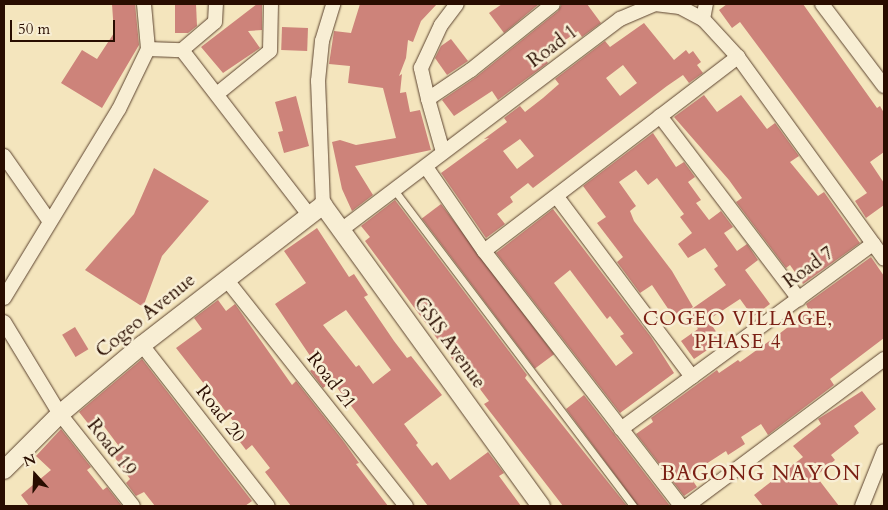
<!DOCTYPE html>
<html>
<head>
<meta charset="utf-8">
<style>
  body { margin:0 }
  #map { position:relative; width:888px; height:510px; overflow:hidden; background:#f4e5bd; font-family:Cardo,serif }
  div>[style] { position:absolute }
  .building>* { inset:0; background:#cd837a; transform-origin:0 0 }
  .roads { filter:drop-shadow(0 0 1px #5c432f) drop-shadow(0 0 1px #5c432f) }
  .service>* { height:7px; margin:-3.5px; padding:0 3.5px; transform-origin:3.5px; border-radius:3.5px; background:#f8eed4 }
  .minor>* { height:14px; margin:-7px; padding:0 7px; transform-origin:7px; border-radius:7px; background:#f8eed4 }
  .tertiary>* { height:18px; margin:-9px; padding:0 9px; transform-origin:9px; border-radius:9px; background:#f8eed4 }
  span { translate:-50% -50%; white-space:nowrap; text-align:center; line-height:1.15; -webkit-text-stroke:5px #f8eed4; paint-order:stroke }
  .street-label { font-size:19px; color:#290d00 }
  .neighbourhood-label { font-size:20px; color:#7a1f14; letter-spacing:1px }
  .quarter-label { font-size:21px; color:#7a1f14; letter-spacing:1px }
  .frame { position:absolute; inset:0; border:5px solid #290d00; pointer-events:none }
  .north { position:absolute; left:10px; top:450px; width:50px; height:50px; -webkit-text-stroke:4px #f8eed4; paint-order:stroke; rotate:340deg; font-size:14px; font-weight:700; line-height:20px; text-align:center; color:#290d00 }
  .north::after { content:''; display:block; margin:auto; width:18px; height:22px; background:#290d00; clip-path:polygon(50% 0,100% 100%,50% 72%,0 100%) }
  .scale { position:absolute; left:10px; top:20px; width:105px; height:22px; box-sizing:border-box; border:2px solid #290d00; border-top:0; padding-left:6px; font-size:15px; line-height:18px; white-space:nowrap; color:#290d00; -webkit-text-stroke:4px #f8eed4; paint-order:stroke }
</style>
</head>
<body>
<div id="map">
  <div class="building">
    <i style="clip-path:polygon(112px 4px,135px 4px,139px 45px,102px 108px,61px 83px,82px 50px,97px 59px,114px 33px)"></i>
    <i style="clip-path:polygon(175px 4px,196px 4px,197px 26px,188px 33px,175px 33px)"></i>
    <i style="clip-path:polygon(257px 4px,262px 4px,262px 30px,248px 31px,260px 48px,223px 73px,201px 47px)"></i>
    <i style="clip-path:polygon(360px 4px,437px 4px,421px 21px,413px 42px,408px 40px,406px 58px,399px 76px,402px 74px,400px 93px,406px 92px,410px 112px,420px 110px,431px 150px,355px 166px,373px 195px,352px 211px,342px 189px,332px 142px,340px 140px,356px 145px,396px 138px,383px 88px,348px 83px,350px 66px,329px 64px,334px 31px,351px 33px)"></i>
    <i style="clip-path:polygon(502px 4px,539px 4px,504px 33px,489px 13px)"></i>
    <i style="clip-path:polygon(562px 4px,587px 4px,601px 23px,582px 37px,578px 31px,543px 56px,548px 63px,498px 100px,492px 91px,454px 116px,442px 100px,476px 77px,558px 11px)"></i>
    <i style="clip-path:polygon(727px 4px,803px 4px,877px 108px,880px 106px,884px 113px,884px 152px,870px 162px,884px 183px,884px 205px,866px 218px,855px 201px,867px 193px,740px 22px,732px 28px,719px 10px)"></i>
    <i style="clip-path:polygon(evenodd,644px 23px,674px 60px,686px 50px,689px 54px,693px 51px,701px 62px,697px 65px,703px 73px,689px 83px,683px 75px,667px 86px,533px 188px,528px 183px,510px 197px,513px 202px,497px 214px,505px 224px,486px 238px,441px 173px,489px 138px,484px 139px,507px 122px,504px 118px,520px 106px,525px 112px,543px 98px,559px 84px,555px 79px,605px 41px,610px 47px,644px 23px,623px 65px,637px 83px,620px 96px,606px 78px,623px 65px,644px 23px,520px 139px,534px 156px,517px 169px,503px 151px,520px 139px)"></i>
    <i style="left:282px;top:27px;width:26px;height:23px;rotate:2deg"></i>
    <i style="clip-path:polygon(451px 39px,468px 61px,447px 75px,435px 58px,441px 46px)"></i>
    <i style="clip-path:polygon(704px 95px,717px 112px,741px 95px,767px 129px,775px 123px,799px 156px,790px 162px,818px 196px,824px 192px,860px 243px,803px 284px,790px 265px,786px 268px,736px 202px,742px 198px,729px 180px,674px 117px)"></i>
    <i style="clip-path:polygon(296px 96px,309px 146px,284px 153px,278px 132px,283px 131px,275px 102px)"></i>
    <i style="clip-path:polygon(653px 133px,676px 167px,684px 162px,695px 177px,688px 182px,701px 200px,696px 203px,709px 220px,721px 211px,733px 227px,724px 233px,737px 251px,747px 244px,758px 260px,745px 270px,770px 304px,753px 317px,740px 299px,708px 320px,722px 340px,694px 359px,681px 341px,698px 329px,686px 313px,726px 285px,714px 269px,718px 266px,705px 248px,688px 258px,678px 244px,692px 233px,680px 217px,684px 214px,657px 178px,648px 185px,636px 170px,619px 182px,636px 206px,630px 211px,634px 221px,672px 271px,693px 307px,675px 319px,652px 285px,640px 293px,617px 262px,623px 257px,597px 223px,606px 217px,583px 186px)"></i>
    <i style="clip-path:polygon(154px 168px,209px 201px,162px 256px,143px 307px,85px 270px,134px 214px)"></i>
    <i style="clip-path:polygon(395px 200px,527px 375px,525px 378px,627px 506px,563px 506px,484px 404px,489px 401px,464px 368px,461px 371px,365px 241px,370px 237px,361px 226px)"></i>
    <i style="left:441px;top:204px;width:188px;height:24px;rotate:53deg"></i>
    <i style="clip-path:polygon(evenodd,553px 209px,651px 337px,674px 373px,620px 413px,496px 253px,553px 209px,570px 270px,607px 319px,610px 316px,624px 334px,620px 336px,633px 353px,616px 366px,554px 283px,570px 270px)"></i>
    <i style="clip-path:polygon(evenodd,317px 228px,349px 277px,354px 274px,368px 295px,364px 297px,394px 341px,407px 358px,411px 356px,442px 395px,404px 424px,418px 443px,416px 445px,432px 466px,437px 462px,450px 480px,488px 452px,504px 473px,499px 476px,521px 506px,428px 506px,332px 381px,323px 388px,310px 371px,317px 366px,275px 304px,306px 283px,284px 251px,317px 228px,346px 310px,391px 370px,373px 384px,359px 365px,356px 367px,323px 325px,346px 310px)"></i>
    <i style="clip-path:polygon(871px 257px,884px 276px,884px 338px,830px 379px,834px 385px,768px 435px,761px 424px,741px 437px,745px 444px,728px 455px,726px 451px,689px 475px,697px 487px,684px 496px,636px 434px,653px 422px,651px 418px,717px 370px,719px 373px,738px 360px,740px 362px,775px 337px,809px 311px,806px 304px)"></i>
    <i style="clip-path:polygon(218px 300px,226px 311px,235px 304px,292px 385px,296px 381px,344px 442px,359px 463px,356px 464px,388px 506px,291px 506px,265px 472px,270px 468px,252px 445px,246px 450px,231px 430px,237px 426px,176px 348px,202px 329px,194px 318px)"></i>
    <i style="left:75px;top:327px;width:26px;height:15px;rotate:59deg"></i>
    <i style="clip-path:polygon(142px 359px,252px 501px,245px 506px,155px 506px,144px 492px,136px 496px,126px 483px,130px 479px,113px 455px,121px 449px,103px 425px,94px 431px,79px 412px)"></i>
    <i style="clip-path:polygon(862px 391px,876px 409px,854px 426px,859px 433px,831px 455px,835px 460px,816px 476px,839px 506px,763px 506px,754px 495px,803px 457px,793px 446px,821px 424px,818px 419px)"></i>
    <i style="clip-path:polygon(584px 395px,670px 506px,638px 506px,566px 409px)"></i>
    <i style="clip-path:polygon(61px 429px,91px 467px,87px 470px,103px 490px,107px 487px,122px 506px,29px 506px,21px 495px,51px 470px,36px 456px)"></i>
  </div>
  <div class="roads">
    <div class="service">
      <i style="left:395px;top:191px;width:395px;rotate:52.9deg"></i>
    </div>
    <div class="minor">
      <i style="left:822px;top:4px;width:103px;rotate:52.9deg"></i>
      <i style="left:703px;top:19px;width:15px;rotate:-79deg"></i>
      <i style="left:148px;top:49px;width:34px;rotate:2deg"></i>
      <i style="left:182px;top:50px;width:208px;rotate:52.4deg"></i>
      <i style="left:182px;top:50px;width:43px;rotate:-40.3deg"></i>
      <i style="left:215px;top:22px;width:18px;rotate:-87deg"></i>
      <i style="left:217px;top:94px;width:68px;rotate:-39.1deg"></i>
      <i style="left:270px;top:51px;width:47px;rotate:-88.8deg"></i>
      <i style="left:428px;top:99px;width:32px;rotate:-103deg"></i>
      <i style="left:421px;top:68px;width:47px;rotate:-65.1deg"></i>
      <i style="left:441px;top:25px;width:26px;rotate:-53deg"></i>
      <i style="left:660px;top:116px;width:230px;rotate:52.8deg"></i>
      <i style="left:443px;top:152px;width:55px;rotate:-105.8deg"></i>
      <i style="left:428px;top:99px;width:52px;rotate:-34deg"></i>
      <i style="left:471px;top:70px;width:105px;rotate:-38.8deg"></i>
      <i style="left:4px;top:156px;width:80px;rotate:55.1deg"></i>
      <i style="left:426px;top:167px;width:102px;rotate:55.4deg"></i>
      <i style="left:484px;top:251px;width:322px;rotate:52.3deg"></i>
      <i style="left:557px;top:197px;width:225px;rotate:53.1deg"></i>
      <i style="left:323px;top:205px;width:124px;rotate:-92.3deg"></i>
      <i style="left:318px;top:81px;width:40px;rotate:-84.3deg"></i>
      <i style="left:322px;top:41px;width:39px;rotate:-73deg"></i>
      <i style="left:341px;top:230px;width:350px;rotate:-37.1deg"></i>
      <i style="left:620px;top:19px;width:38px;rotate:-23deg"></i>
      <i style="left:655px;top:4px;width:25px;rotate:7deg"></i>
      <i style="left:680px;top:7px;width:26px;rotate:28deg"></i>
      <i style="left:703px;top:19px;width:52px;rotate:47.4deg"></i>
      <i style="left:738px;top:57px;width:249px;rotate:54.1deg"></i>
      <i style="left:484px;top:251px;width:320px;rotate:-37.4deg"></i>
      <i style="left:226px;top:279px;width:290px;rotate:51.6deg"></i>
      <i style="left:4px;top:298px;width:221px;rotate:-58.7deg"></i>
      <i style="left:119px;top:109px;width:67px;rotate:-64.2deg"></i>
      <i style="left:148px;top:49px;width:45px;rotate:-95.1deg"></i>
      <i style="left:4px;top:322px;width:108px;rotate:58.7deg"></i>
      <i style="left:60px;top:414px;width:117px;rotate:51.6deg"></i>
      <i style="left:142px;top:345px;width:204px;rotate:52deg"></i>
      <i style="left:621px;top:429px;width:313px;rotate:-36.3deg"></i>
      <i style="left:687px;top:506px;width:246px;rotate:-36.7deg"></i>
      <i style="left:862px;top:506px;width:59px;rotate:-68.2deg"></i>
    </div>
    <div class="tertiary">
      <i style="left:4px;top:470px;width:79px;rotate:-45deg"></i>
      <i style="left:60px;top:414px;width:107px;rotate:-40.1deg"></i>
      <i style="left:142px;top:345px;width:229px;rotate:-37.7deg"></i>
      <i style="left:323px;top:205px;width:372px;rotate:54.1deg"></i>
    </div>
  </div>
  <div class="street-label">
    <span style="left:553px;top:47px;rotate:-37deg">Road 1</span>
    <span style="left:809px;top:268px;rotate:-36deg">Road 7</span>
    <span style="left:146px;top:316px;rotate:-39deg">Cogeo Avenue</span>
    <span style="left:449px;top:343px;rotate:54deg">GSIS Avenue</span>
    <span style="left:331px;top:381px;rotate:52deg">Road 21</span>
    <span style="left:220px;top:414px;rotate:52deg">Road 20</span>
    <span style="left:111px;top:448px;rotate:52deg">Road 19</span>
  </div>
  <div class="neighbourhood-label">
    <span style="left:738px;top:330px">COGEO VILLAGE,<br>PHASE 4</span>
  </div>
  <div class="quarter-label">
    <span style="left:761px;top:474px">BAGONG NAYON</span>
  </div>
  <div class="frame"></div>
  <div class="north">N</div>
  <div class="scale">50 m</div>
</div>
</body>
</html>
